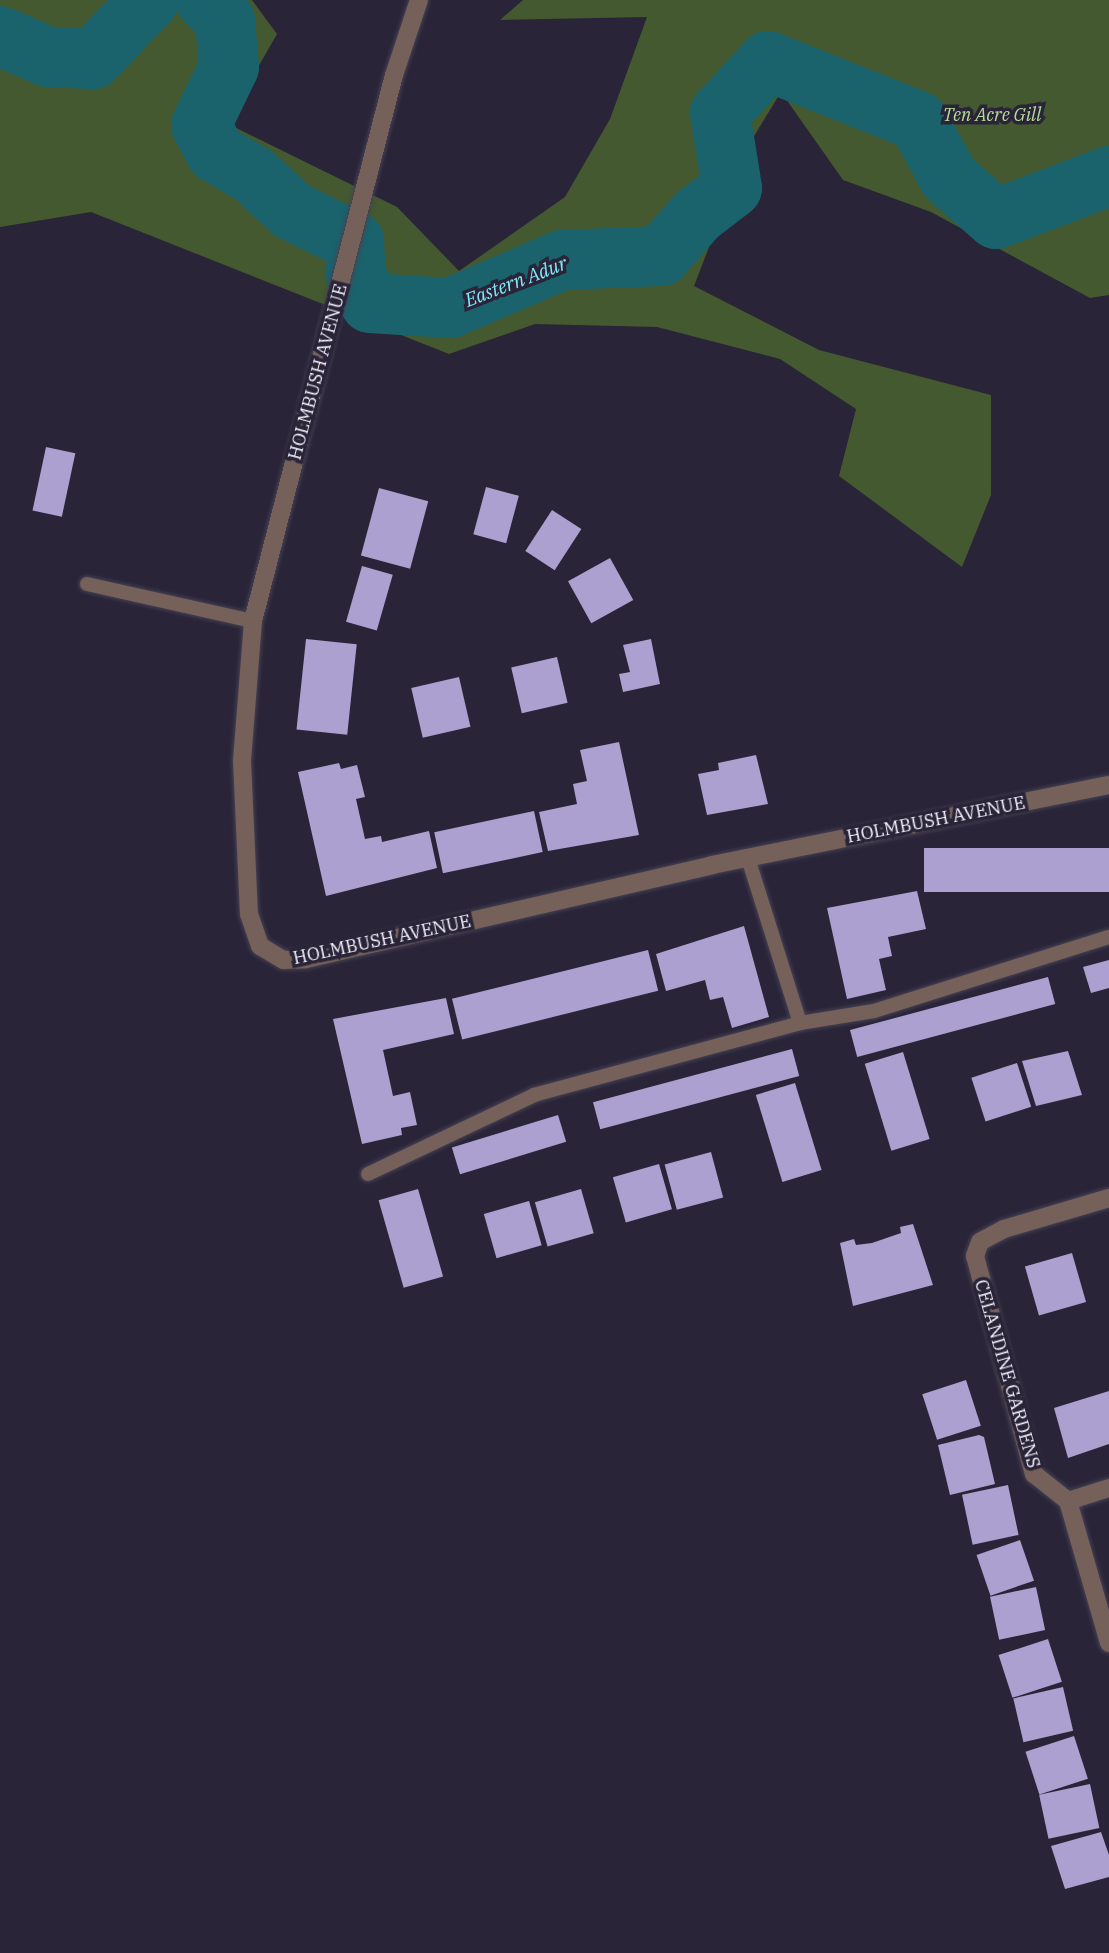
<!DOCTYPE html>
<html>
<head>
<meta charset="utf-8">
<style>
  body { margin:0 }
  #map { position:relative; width:1109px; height:1953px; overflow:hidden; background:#292438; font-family:"IBM Plex Serif",serif }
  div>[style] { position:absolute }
  .forest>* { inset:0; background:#44592f }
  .river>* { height:60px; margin:-30px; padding:0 30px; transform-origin:30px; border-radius:30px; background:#1a636c }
  .building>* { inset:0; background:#aba0d0; transform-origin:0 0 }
  .roads { filter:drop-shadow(0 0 2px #464154) drop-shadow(0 0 2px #464154) }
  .service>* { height:14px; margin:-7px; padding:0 7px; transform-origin:7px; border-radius:7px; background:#76605a }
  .minor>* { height:18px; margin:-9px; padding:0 9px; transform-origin:9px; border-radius:9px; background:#76605a }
  .tertiary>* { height:18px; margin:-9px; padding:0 9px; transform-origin:9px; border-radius:9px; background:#76605a }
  span { translate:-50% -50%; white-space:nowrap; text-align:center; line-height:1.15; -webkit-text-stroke:7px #292438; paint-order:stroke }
  .park-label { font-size:18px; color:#b7db96; font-style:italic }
  .street-label { font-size:18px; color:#f5f3fe }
  .water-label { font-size:19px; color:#81eaf9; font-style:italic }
</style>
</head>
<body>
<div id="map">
  <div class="forest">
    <i style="clip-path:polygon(0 0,252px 0,277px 34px,226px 123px,397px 207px,459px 271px,565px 197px,610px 119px,647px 17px,500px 20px,523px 0,1109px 0,1109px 295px,1090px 298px,931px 212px,843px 180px,781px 92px,748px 146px,694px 286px,819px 350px,991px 395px,991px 495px,962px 567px,839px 476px,856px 409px,780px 359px,657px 327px,535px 324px,449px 354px,91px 212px,0 227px)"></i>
  </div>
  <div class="river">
    <i style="left:205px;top:0;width:29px;rotate:46deg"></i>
    <i style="left:225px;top:21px;width:46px;rotate:85deg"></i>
    <i style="left:229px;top:67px;width:64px;rotate:115.8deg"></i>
    <i style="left:201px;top:125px;width:32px;rotate:62deg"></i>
    <i style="left:216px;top:153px;width:45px;rotate:30.5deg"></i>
    <i style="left:255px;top:176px;width:51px;rotate:43.4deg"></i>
    <i style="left:292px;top:211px;width:69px;rotate:25.8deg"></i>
    <i style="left:354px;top:241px;width:34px;rotate:87deg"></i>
    <i style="left:356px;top:275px;width:31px;rotate:63deg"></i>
    <i style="left:370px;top:303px;width:80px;rotate:3.6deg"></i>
    <i style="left:450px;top:308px;width:122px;rotate:-23.2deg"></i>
    <i style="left:562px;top:260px;width:99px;rotate:-2.3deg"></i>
    <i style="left:661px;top:256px;width:55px;rotate:-48.7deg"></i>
    <i style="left:697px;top:215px;width:44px;rotate:-37.6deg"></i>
    <i style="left:732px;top:188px;width:76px;rotate:-99.1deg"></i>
    <i style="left:720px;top:113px;width:71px;rotate:-47.3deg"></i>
    <i style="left:768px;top:61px;width:162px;rotate:21.8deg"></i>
    <i style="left:918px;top:121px;width:65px;rotate:61.5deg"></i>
    <i style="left:949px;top:178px;width:62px;rotate:41.1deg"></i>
    <i style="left:996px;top:219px;width:121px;rotate:-20.8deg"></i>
    <i style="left:0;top:36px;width:52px;rotate:23.6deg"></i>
    <i style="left:48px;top:57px;width:45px;rotate:2.5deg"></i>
    <i style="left:93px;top:59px;width:81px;rotate:-46.5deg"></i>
  </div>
  <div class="building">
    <i style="left:46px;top:447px;width:30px;height:65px;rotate:12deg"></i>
    <i style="left:486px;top:487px;width:34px;height:49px;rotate:15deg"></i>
    <i style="left:379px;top:488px;width:51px;height:70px;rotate:15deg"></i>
    <i style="left:552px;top:510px;width:35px;height:49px;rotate:33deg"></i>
    <i style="left:610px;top:558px;width:48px;height:48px;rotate:61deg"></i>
    <i style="left:362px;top:566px;width:32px;height:58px;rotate:16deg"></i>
    <i style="left:306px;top:639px;width:51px;height:91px;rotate:6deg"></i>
    <i style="clip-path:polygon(651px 639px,660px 684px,623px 692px,619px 674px,630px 672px,623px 645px)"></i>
    <i style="left:557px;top:657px;width:47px;height:47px;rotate:77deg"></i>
    <i style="left:459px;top:677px;width:51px;height:49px;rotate:77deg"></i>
    <i style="clip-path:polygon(619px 742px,639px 835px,548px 851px,539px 812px,577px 804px,573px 784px,587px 781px,580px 750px)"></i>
    <i style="clip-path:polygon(756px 755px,768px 804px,707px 815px,698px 774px,719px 770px,718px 763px)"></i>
    <i style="clip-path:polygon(339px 763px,341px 769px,357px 765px,365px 797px,356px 799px,365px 839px,381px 836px,382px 842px,429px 831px,437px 868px,326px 896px,298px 772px)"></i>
    <i style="left:534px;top:811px;width:42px;height:102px;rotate:78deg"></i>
    <i style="left:1109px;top:848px;width:44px;height:185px;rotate:90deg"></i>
    <i style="clip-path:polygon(917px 891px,926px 929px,888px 937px,892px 956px,879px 959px,886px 990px,847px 999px,827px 908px)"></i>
    <i style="clip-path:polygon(744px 926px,769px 1017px,732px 1028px,723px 997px,710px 1000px,705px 980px,666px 991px,656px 954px)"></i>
    <i style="left:648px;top:950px;width:42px;height:202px;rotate:76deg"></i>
    <i style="clip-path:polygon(1109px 960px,1109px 988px,1091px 993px,1083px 967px)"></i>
    <i style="left:1048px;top:977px;width:28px;height:205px;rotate:75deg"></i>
    <i style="clip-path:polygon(446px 998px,454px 1034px,383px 1050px,393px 1096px,410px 1092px,417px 1125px,401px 1128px,402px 1135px,362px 1144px,333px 1019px)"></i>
    <i style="left:792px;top:1049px;width:28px;height:206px;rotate:75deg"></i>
    <i style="clip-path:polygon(1068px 1051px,1082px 1095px,1036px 1106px,1022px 1061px)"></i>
    <i style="left:903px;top:1052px;width:91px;height:40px;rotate:73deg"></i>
    <i style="left:1017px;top:1063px;width:46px;height:48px;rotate:72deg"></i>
    <i style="left:795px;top:1083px;width:91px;height:41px;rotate:73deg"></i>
    <i style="left:558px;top:1115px;width:28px;height:111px;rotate:73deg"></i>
    <i style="left:711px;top:1152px;width:47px;height:48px;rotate:75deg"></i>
    <i style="left:659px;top:1164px;width:47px;height:48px;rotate:74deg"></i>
    <i style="left:418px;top:1189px;width:91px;height:41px;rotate:74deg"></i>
    <i style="left:581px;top:1189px;width:46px;height:48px;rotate:74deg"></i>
    <i style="left:529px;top:1201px;width:46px;height:47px;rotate:74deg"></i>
    <i style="clip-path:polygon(913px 1224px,933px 1285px,853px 1306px,840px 1243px,854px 1239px,856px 1245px,872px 1243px,901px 1233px,900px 1227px)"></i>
    <i style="left:1072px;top:1253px;width:51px;height:49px;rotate:74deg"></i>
    <i style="left:966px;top:1380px;width:48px;height:46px;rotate:72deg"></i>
    <i style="clip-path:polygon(1109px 1391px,1109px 1444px,1068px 1458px,1054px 1408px)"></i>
    <i style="clip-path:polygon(979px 1435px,984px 1437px,995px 1484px,950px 1495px,938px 1445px)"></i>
    <i style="left:1008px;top:1485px;width:51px;height:47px;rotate:78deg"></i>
    <i style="left:1020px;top:1540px;width:43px;height:46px;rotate:71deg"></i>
    <i style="left:1036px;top:1587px;width:44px;height:47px;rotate:78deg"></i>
    <i style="left:1048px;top:1639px;width:45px;height:52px;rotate:72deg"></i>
    <i style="left:1063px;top:1687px;width:45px;height:51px;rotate:77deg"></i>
    <i style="left:1074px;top:1736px;width:45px;height:51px;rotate:72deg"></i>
    <i style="left:1090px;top:1784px;width:45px;height:52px;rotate:78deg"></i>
    <i style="clip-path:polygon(1101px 1832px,1109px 1855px,1109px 1877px,1065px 1889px,1051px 1846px)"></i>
  </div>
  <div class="roads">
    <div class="service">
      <i style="left:87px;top:584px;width:170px;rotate:12.6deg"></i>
      <i style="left:748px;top:858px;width:173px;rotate:72.5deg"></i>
      <i style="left:800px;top:1023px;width:75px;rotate:-9.2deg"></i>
      <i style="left:874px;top:1011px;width:246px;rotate:-17.5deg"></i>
      <i style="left:368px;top:1174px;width:184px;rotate:-25.4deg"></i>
      <i style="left:534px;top:1095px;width:276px;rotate:-15.1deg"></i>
    </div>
    <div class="minor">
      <i style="left:1109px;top:1198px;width:109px;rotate:163.6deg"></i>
      <i style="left:1004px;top:1229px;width:27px;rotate:152deg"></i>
      <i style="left:980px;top:1242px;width:15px;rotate:110deg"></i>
      <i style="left:975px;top:1256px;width:226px;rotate:74.9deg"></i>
      <i style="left:1034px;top:1474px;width:43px;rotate:38.5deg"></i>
      <i style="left:1068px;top:1501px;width:43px;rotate:-17.6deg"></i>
      <i style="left:1068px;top:1501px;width:148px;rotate:73.9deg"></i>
    </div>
    <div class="tertiary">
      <i style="left:419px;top:0;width:79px;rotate:108.4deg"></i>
      <i style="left:394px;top:75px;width:564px;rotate:104.48deg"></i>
      <i style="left:253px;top:621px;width:140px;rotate:94.5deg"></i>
      <i style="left:242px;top:761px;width:153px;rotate:87.4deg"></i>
      <i style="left:249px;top:914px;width:34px;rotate:71deg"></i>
      <i style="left:260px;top:946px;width:27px;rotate:31deg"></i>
      <i style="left:283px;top:960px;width:23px;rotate:-2deg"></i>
      <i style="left:306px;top:959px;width:417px;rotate:-13deg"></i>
      <i style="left:712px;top:865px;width:405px;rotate:-11.4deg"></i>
    </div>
  </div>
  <div class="park-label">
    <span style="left:992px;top:115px">Ten Acre Gill</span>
  </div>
  <div class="street-label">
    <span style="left:318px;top:372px;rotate:-75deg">HOLMBUSH AVENUE</span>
    <span style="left:936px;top:820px;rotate:-11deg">HOLMBUSH AVENUE</span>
    <span style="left:382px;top:940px;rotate:-12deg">HOLMBUSH AVENUE</span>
    <span style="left:1007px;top:1374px;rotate:74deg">CELANDINE GARDENS</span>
  </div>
  <div class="water-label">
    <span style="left:516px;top:282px;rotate:-21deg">Eastern Adur</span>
  </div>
</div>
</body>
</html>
